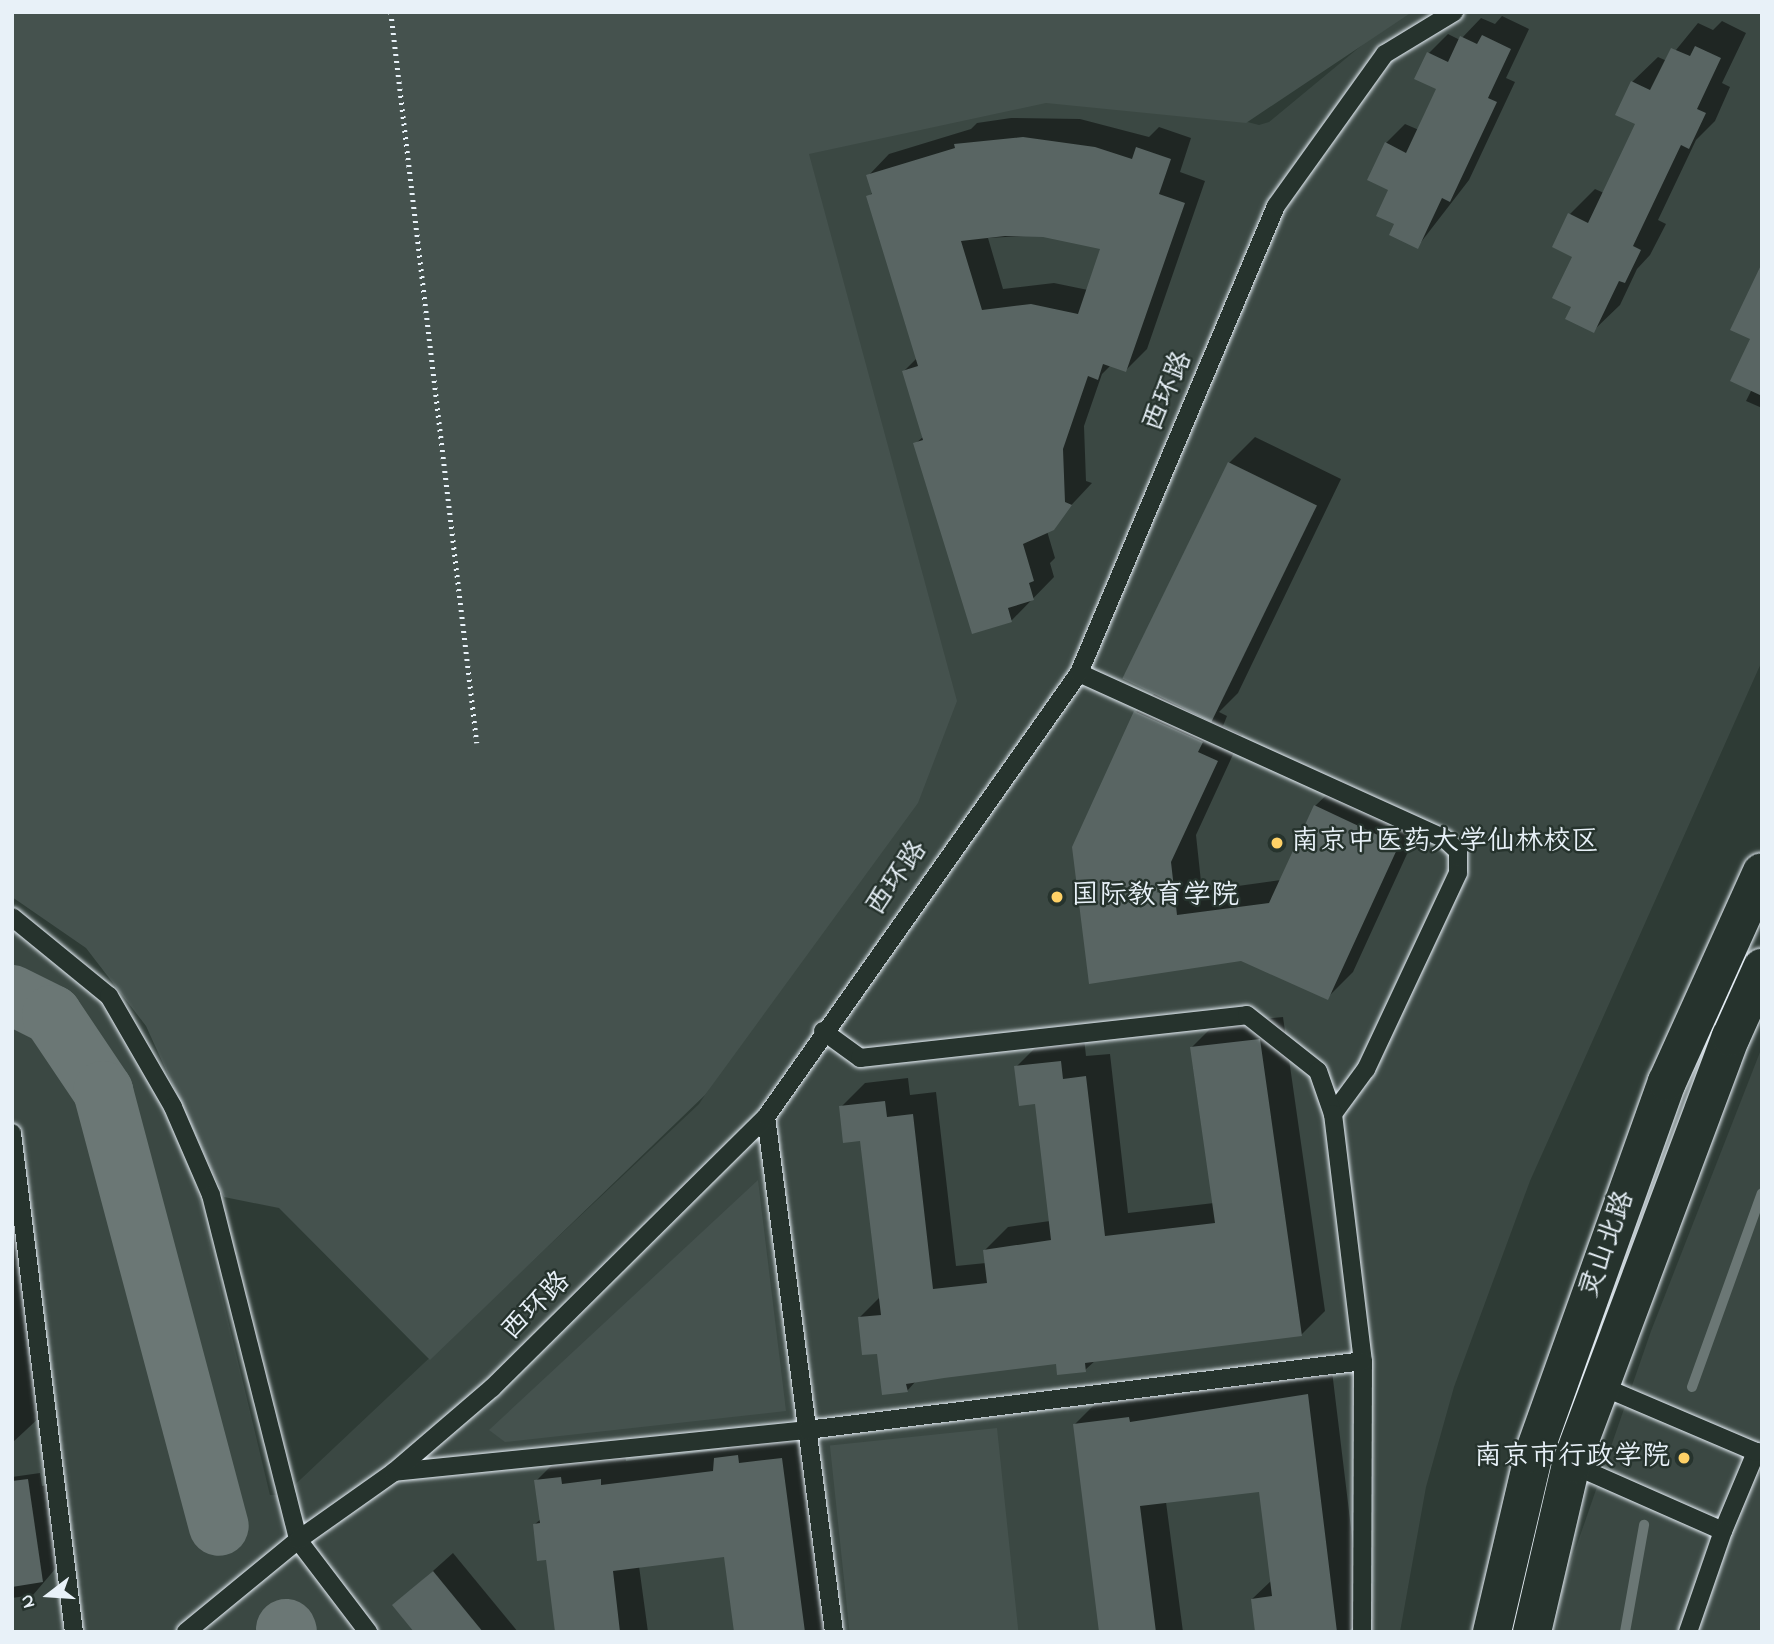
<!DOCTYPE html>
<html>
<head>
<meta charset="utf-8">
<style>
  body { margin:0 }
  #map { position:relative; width:1774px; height:1644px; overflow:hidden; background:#2e3b35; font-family:"Indie Flower","LXGW WenKai TC",sans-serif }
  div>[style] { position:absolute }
  .built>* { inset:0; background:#3b4843 }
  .green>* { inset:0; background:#45524e; transform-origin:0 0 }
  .shadow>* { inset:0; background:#0007 }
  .stream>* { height:10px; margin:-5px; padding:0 5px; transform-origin:5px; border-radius:5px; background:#6b7775 }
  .river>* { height:60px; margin:-30px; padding:0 30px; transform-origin:30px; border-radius:30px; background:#6b7775 }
  .building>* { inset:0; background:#596563; transform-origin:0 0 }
  .path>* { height:4.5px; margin-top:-2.25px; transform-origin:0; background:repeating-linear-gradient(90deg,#e8f1f8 0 2px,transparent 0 7px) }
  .roads { filter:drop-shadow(0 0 2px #e8f1f8) drop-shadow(0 0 2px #e8f1f8) }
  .service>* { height:18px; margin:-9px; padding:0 9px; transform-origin:9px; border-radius:9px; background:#26332d }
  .secondary>* { height:38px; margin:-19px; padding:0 19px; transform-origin:19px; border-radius:19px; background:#26332d }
  .dots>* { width:19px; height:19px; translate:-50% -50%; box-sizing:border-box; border:4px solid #26332d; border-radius:50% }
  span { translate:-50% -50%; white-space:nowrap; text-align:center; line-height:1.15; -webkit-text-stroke:5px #26332d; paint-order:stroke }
  .street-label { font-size:28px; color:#e8f1f8 }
  .poi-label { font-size:28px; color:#e8f1f8 }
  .left { translate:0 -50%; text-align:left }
  .right { translate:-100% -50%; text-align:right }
  .frame { position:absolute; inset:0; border:14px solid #e8f1f8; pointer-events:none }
  .north { position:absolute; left:14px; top:1560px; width:70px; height:70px; -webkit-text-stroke:5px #26332d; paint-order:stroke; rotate:253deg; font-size:19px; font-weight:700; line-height:28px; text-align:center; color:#e8f1f8 }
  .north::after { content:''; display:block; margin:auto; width:24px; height:32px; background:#e8f1f8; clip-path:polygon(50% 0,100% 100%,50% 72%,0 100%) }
</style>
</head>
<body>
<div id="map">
  <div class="built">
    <i style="clip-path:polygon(1411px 12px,1762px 12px,1762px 661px,1530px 1181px,1454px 1387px,1426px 1487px,1400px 1632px,12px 1632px,12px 926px,108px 990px,189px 1157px,270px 1495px,284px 1495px,699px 1104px,928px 759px,774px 159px,896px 92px,1157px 98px,1259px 125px,1269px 122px,1379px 31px)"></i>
    <i style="clip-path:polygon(1762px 1047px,1762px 1632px,1556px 1632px,1563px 1585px,1651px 1331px)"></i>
  </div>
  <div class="green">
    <i style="clip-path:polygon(12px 12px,1412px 12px,1246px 123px,1046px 103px,809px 154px,957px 701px,918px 803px,705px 1095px,430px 1360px,279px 1208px,224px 1197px,146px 1026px,86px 948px,12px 897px)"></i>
    <i style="clip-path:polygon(758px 1180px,786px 1411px,505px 1442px,489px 1430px)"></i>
    <i style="left:997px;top:1428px;width:205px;height:168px;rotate:84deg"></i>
  </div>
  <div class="shadow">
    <i style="clip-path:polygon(1502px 16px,1529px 29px,1506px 78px,1515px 82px,1469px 180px,1418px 246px,1396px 224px,1386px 143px,1405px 124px,1419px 130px,1438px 88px,1428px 54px,1448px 34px,1460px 40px,1481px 18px,1495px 24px)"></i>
    <i style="clip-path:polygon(1722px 21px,1746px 33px,1722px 83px,1730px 87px,1715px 121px,1696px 140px,1658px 220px,1666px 224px,1650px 255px,1637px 269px,1620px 305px,1594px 330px,1574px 256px,1570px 214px,1595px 189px,1604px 193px,1637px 123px,1632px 82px,1658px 57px,1667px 61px,1698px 23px,1713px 30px)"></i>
    <i style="clip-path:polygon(evenodd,1011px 118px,1080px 119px,1149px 137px,1159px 127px,1191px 138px,1180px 172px,1205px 181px,1147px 349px,1126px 370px,1111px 365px,1102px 374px,1084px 426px,1086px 481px,1092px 483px,1047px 531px,1055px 558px,1050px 563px,1054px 577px,1012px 620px,973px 632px,915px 444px,924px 436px,904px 371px,917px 358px,868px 197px,873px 192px,868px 176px,889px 154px,971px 129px,977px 123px,1011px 118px,1043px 235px,1103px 247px,1088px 290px,1054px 283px,1003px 289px,988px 238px,1043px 235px)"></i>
    <i style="clip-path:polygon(1762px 283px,1762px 408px,1746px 401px,1752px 389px,1752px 338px)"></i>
    <i style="clip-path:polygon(1255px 437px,1341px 479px,1238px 693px,1219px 712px,1227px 716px,1223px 726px,1242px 735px,1196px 835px,1202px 891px,1281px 880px,1315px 806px,1341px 781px,1423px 819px,1353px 972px,1327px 998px,1241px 960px,1074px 847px,1136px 712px,1156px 692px,1126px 678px,1229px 463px)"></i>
    <i style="clip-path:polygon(1283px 1017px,1325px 1311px,1301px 1335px,1096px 1360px,1085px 1370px,1057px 1362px,916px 1381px,907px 1391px,860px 1317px,880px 1297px,862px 1139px,841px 1107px,865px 1083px,908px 1078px,910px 1095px,936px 1092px,956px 1266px,986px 1263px,984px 1251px,1008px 1227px,1050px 1221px,1036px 1102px,1016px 1067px,1040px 1043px,1084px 1038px,1086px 1056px,1110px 1054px,1128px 1213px,1214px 1203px,1191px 1048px,1215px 1024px)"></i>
    <i style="clip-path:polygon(12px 1115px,48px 1402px,40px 1417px,12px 1443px)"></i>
    <i style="clip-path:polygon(1332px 1371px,1362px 1618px,1348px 1632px,1270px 1632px,1252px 1599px,1272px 1580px,1261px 1490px,1166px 1502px,1183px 1632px,1100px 1632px,1075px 1424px,1099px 1400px,1153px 1393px,1154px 1398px)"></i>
    <i style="clip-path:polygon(740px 1434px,807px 1434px,832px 1632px,735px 1632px,725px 1555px,639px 1566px,648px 1632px,557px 1632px,548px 1558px,535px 1524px,541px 1519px,536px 1481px,561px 1456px,625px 1455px,626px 1461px,726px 1449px)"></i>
    <i style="clip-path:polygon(40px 1473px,42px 1486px,50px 1485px,62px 1561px,33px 1595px,12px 1598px,12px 1477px)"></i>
    <i style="clip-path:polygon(453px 1553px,518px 1632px,433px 1632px,394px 1606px)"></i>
  </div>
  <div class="stream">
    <i style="left:1692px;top:1387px;width:206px;rotate:-70.2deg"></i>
    <i style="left:1625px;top:1632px;width:109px;rotate:-79.9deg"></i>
  </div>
  <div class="river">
    <i style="left:12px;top:995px;width:45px;rotate:26.6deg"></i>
    <i style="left:52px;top:1015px;width:92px;rotate:56.1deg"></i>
    <i style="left:103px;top:1091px;width:450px;rotate:75.1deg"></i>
    <i style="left:286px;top:1629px;width:3px;rotate:72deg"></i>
  </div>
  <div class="building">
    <i style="clip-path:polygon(1482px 35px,1511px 49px,1488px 98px,1497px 102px,1450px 202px,1442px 198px,1418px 249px,1389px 235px,1394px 224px,1376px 216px,1388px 190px,1367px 180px,1385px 142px,1406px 153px,1436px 89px,1414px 79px,1427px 52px,1448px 62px,1460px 36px,1477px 44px)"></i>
    <i style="clip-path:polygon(1695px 46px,1721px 58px,1697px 109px,1706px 113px,1689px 149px,1681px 145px,1633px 246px,1641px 250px,1625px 283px,1619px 281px,1594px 333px,1565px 319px,1571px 307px,1552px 298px,1572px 257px,1552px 247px,1568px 213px,1588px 223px,1635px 124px,1615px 115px,1631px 81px,1650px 90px,1671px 48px,1690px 56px)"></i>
    <i style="clip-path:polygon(evenodd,1023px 137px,1095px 147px,1132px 159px,1136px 147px,1171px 159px,1159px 194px,1185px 203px,1126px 372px,1103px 364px,1098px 380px,1088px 376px,1063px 449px,1065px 502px,1072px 505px,1054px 530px,1023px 544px,1034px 581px,1029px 583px,1034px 600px,1008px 608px,1012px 622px,972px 634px,913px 443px,923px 440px,902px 371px,918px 366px,866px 196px,872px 194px,866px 175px,955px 148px,954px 144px,1023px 137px,1005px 236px,1043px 237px,1100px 249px,1078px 314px,1031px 304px,982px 310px,961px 241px,1005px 236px)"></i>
    <i style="clip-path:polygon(1762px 263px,1762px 396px,1730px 381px,1750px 339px,1730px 330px)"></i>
    <i style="left:1228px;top:462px;width:99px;height:241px;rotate:26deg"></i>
    <i style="clip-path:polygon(1134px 711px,1203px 742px,1198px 752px,1218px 761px,1171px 862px,1177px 915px,1269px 903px,1314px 805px,1399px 845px,1328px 1000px,1241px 961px,1089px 984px,1072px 847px)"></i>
    <i style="clip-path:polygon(1260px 1039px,1302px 1336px,1085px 1363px,1086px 1372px,1057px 1375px,1056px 1364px,944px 1378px,906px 1384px,908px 1392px,882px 1395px,877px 1354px,862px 1355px,858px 1317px,881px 1315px,860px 1141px,843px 1143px,839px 1106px,885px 1101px,887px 1117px,913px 1114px,933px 1289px,987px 1283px,983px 1250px,1051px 1240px,1035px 1104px,1019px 1106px,1014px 1066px,1061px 1061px,1063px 1079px,1086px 1076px,1105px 1236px,1215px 1223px,1190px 1047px)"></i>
    <i style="clip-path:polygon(1308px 1394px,1337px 1632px,1255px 1632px,1251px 1599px,1272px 1596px,1259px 1492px,1140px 1506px,1156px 1632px,1099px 1632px,1073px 1424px,1129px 1417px,1130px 1422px)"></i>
    <i style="clip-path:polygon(738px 1455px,739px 1463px,782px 1458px,805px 1632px,734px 1632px,724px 1557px,613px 1571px,620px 1632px,555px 1632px,546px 1560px,537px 1561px,533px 1524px,540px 1523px,534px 1480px,561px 1477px,562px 1484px,601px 1479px,601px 1485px,713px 1471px,714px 1458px)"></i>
    <i style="clip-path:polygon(28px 1479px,43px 1582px,12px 1587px,12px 1481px)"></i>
    <i style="clip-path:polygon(433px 1571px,483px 1632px,414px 1632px,392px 1605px)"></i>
  </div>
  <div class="path">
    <i style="left:391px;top:12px;width:736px;rotate:83.29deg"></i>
  </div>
  <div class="roads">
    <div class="service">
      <i style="left:1079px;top:673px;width:402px;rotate:24.4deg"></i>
      <i style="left:1445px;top:839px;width:18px;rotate:43deg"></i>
      <i style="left:1458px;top:851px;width:22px;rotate:90deg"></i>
      <i style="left:1458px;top:873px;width:217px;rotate:115.1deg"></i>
      <i style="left:1366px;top:1069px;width:56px;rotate:126.3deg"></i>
      <i style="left:12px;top:917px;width:125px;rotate:39.2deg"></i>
      <i style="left:109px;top:996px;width:128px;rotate:60deg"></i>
      <i style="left:173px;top:1107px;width:96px;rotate:66.6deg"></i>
      <i style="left:211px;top:1195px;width:356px;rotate:75.8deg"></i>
      <i style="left:298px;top:1540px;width:116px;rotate:52.7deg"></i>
      <i style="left:823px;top:1031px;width:46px;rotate:36.1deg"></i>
      <i style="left:860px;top:1058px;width:389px;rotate:-6.3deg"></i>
      <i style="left:1247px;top:1015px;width:90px;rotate:38.3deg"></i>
      <i style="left:1318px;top:1071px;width:46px;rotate:70.8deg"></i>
      <i style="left:1333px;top:1114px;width:249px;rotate:83.1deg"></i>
      <i style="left:1363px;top:1361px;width:271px;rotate:90.2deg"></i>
      <i style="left:766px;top:1117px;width:519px;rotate:82.48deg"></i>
      <i style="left:12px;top:1133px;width:503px;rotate:82.92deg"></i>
      <i style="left:1571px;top:1464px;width:166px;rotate:23.8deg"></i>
      <i style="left:1723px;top:1531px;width:86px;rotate:-67.3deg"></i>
      <i style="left:1756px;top:1452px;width:171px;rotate:-156.9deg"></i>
      <i style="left:394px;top:1472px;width:415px;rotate:-5.8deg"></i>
      <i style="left:807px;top:1430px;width:560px;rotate:-7.07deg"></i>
      <i style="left:186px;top:1632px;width:145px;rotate:-39.4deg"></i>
      <i style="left:298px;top:1540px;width:118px;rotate:-35.3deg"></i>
      <i style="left:394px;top:1472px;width:129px;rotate:-40.6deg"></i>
      <i style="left:492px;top:1388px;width:385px;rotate:-44.7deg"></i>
      <i style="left:766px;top:1117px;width:543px;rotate:-54.82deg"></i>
      <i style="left:1079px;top:673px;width:507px;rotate:-67.13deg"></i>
      <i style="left:1276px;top:206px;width:187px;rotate:-54.4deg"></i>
      <i style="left:1385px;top:54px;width:81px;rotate:-31.3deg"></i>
      <i style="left:1688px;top:1632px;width:107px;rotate:-70.9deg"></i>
    </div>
    <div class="secondary">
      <i style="left:1492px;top:1632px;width:184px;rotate:-76.8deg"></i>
      <i style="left:1534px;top:1453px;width:394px;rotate:-70.3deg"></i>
      <i style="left:1667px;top:1082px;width:230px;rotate:-65.7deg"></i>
      <i style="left:1532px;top:1632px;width:172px;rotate:-76.9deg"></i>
      <i style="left:1571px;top:1464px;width:456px;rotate:-69.5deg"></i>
      <i style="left:1731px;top:1037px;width:76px;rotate:-65.8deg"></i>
    </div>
  </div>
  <div class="dots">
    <i style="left:1277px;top:843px;background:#ffd166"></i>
    <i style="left:1057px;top:897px;background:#ffd166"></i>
    <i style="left:1684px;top:1458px;background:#ffd166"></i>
  </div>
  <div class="street-label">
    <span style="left:1169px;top:392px;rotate:-67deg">西环路</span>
    <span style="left:898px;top:879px;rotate:-55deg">西环路</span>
    <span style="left:1608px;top:1245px;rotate:-70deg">灵山北路</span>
    <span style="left:537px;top:1307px;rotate:-45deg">西环路</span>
  </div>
  <div class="poi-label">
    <span class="left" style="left:1291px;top:843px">南京中医药大学仙林校区</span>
    <span class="left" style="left:1071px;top:897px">国际教育学院</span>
    <span class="right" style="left:1670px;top:1458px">南京市行政学院</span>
  </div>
  <div class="frame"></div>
  <div class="north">N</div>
</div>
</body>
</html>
